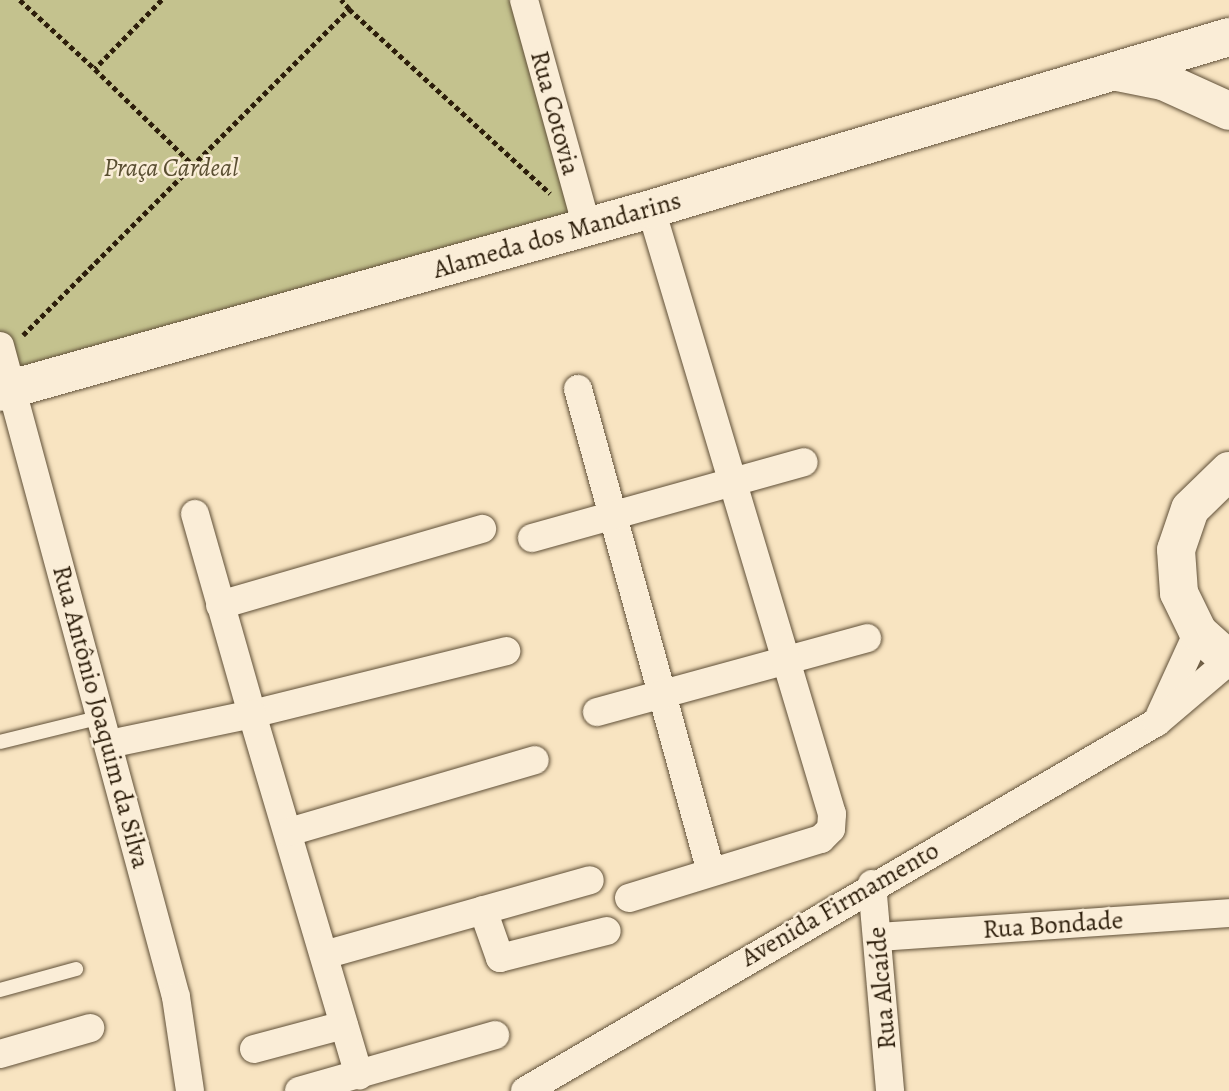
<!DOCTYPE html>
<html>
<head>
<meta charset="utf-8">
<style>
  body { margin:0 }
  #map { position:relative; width:1229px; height:1091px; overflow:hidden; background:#f8e4c1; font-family:Alegreya,serif }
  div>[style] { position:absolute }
  .green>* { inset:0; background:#c4c28e }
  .path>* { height:4.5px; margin-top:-2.25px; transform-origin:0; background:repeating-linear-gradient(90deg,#2d1e0b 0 5px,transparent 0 8.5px) }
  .roads { filter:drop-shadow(0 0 2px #605038) drop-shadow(0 0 2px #605038) }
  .service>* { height:14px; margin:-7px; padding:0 7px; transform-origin:7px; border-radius:7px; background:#faedd7 }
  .minor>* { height:28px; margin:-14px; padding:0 14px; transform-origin:14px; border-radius:14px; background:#faedd7 }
  .secondary>* { height:38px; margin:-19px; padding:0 19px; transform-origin:19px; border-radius:19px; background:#faedd7 }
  span { translate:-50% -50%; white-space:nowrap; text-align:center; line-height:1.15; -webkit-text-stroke:5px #faedd7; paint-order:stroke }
  .street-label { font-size:26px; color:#2d1e0b }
  .park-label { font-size:26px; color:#5a4f32; font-style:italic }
</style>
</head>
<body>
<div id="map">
  <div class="green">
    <i style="clip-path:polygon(0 0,524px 0,587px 227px,11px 389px,0 346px)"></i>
  </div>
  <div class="path">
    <i style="left:20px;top:0;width:102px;rotate:42.6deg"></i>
    <i style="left:162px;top:0;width:96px;rotate:134.2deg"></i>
    <i style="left:95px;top:69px;width:137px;rotate:44.4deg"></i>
    <i style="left:349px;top:9px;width:273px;rotate:42.5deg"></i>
    <i style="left:23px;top:335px;width:461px;rotate:-45deg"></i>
    <i style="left:349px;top:9px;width:12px;rotate:-132deg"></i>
  </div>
  <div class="roads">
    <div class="service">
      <i style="left:0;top:742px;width:105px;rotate:-13.8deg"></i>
      <i style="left:0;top:990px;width:79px;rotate:-15.4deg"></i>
    </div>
    <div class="minor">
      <i style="left:524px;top:0;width:236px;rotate:74.5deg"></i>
      <i style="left:0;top:346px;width:674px;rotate:74.87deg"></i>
      <i style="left:176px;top:997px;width:95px;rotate:81.5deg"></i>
      <i style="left:578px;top:389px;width:501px;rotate:74.6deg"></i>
      <i style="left:195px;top:514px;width:208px;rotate:74.1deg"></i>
      <i style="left:252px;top:714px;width:262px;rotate:-13.9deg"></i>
      <i style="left:532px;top:538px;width:282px;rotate:-15.6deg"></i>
      <i style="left:220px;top:605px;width:273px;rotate:-16.2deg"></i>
      <i style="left:597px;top:712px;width:280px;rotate:-15.3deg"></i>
      <i style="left:1160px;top:715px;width:91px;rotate:-65.4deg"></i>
      <i style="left:109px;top:744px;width:146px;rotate:-11.8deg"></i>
      <i style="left:252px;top:714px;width:377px;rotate:73.5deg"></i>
      <i style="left:289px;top:832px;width:256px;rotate:-16.3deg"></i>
      <i style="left:872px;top:884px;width:208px;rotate:85deg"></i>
      <i style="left:629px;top:898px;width:201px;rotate:-17.1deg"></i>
      <i style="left:821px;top:839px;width:14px;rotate:-45deg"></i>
      <i style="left:831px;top:829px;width:15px;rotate:-86deg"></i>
      <i style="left:832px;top:814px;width:631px;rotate:-106.66deg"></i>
      <i style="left:483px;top:910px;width:51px;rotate:70.5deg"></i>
      <i style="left:500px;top:958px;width:110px;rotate:-14.2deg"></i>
      <i style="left:878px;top:937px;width:352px;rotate:-3.9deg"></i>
      <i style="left:324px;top:955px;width:276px;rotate:-15.7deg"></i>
      <i style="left:254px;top:1049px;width:93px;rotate:-14.9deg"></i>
      <i style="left:0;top:1054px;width:94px;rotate:-16.1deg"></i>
      <i style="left:299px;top:1091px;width:204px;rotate:-15.9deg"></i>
      <i style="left:525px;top:1091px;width:732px;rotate:-30.28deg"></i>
      <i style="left:1157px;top:722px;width:94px;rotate:-40.3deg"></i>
    </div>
    <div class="secondary">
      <i style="left:1118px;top:72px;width:46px;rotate:11.3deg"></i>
      <i style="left:1163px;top:81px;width:72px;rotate:24.4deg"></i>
      <i style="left:0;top:392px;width:676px;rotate:-15.7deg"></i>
      <i style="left:651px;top:209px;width:603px;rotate:-16.57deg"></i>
      <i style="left:1229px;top:471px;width:54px;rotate:135.7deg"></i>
      <i style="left:1190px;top:509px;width:43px;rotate:108.9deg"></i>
      <i style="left:1176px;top:550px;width:43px;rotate:86deg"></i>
      <i style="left:1179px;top:593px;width:43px;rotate:64deg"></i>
      <i style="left:1198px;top:632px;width:42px;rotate:42.1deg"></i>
    </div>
  </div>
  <div class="street-label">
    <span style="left:555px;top:113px;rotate:75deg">Rua Cotovia</span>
    <span style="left:557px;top:235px;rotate:-16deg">Alameda dos Mandarins</span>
    <span style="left:101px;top:717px;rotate:75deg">Rua Antônio Joaquim da Silva</span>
    <span style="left:840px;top:904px;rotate:-30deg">Avenida Firmamento</span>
    <span style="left:1053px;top:925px;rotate:-4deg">Rua Bondade</span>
    <span style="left:882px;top:988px;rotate:-95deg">Rua Alcaíde</span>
  </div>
  <div class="park-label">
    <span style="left:171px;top:168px">Praça Cardeal</span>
  </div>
</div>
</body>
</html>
